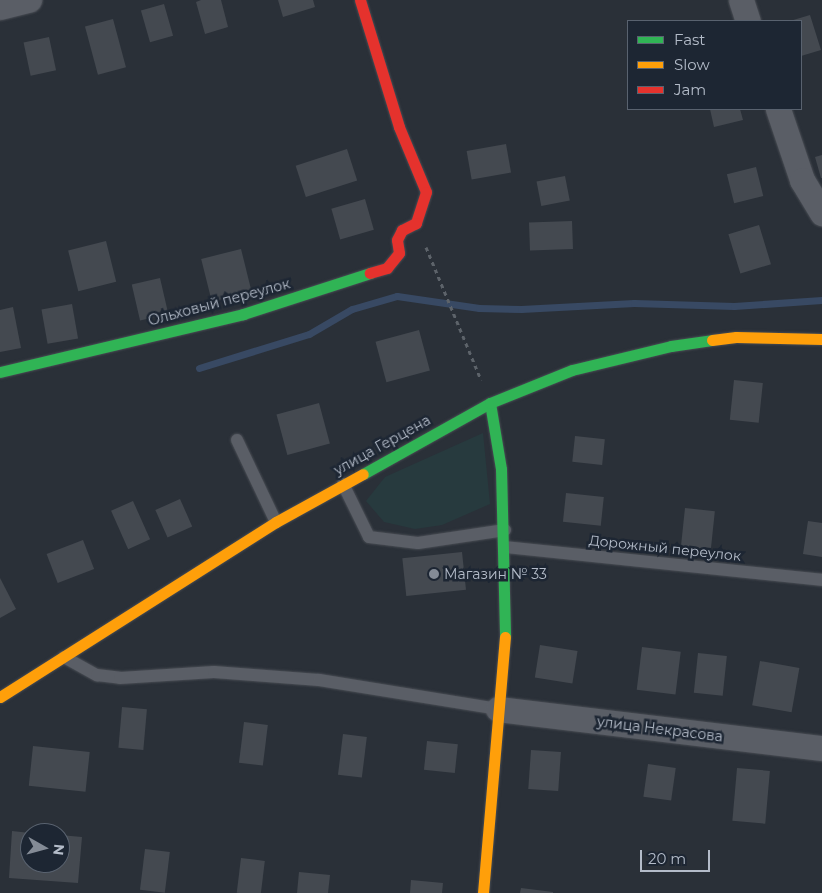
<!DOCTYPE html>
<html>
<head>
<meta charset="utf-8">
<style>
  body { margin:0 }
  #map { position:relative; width:822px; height:893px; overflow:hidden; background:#2a3038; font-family:Montserrat,sans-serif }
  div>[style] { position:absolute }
  .green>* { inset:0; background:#273a3e }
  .stream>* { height:7px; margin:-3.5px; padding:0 3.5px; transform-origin:3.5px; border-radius:3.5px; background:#384963 }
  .building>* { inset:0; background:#444950; transform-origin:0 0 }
  .path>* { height:3px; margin-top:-1.5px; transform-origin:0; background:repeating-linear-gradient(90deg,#5d636a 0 4px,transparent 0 8px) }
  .roads { filter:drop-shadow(0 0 1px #484c53) drop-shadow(0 0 1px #484c53) }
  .lane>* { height:12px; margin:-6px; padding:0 6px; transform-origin:6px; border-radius:6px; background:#5a5e66 }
  .street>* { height:25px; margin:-12.5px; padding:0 12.5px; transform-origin:12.5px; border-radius:12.5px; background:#5a5e66 }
  .fast>* { height:11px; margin:-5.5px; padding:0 5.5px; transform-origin:5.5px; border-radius:5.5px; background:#30b455 }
  .slow>* { height:11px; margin:-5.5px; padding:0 5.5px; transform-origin:5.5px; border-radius:5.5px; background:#ff9f0a }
  .jam>* { height:11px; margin:-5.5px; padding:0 5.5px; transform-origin:5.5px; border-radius:5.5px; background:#e5322d }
  .dots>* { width:14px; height:14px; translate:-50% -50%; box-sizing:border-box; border:2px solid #1d2633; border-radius:50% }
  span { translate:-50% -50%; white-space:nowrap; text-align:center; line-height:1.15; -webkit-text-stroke:5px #1d2633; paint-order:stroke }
  .street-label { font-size:14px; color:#b4bcc9 }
  .poi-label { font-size:14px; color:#b4bcc9 }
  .left { translate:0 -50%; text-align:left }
  .legend { position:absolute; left:627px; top:20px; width:175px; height:90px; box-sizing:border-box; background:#1d2633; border:1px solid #59626f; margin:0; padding:6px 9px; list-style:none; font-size:15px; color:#b4bcc9 }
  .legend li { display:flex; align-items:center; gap:10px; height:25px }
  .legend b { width:25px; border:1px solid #59626f }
  .north { position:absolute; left:20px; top:823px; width:50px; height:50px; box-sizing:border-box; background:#1d2633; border:1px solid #59626f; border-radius:50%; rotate:97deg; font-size:14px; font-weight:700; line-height:20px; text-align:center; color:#b4bcc9 }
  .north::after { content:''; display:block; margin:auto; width:18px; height:22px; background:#848b96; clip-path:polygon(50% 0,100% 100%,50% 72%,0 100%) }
  .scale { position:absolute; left:640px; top:850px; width:70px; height:22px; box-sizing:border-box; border:2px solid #b4bcc9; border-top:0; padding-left:6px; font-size:15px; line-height:18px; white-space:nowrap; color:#b4bcc9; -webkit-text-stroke:4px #1d2633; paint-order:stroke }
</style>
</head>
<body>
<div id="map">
  <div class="green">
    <i style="clip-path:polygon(483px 433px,490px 504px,442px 525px,415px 529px,384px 522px,366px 501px,385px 477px)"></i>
  </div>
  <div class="stream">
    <i style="left:199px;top:368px;width:115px;rotate:-17.2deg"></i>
    <i style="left:309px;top:334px;width:50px;rotate:-30.2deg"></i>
    <i style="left:352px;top:309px;width:47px;rotate:-16.1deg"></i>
    <i style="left:397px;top:296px;width:83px;rotate:8.3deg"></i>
    <i style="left:479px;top:308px;width:42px;rotate:1.4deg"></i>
    <i style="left:521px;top:309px;width:113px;rotate:-3deg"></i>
    <i style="left:634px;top:303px;width:100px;rotate:1.7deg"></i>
    <i style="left:734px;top:306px;width:88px;rotate:-3.9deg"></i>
  </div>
  <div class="building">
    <i style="clip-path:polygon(201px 0,221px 0,228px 27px,205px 34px,196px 2px)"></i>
    <i style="clip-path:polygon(278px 0,313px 0,315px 7px,283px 17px)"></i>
    <i style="left:164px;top:4px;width:33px;height:24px;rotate:74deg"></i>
    <i style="clip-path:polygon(810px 15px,821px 50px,801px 56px,801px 21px,790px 21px)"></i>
    <i style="left:113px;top:19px;width:50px;height:29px;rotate:75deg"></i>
    <i style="left:49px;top:37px;width:34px;height:26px;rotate:78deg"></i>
    <i style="clip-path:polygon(710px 109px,740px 109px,743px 120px,714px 127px)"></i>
    <i style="left:506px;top:144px;width:29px;height:40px;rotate:80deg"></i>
    <i style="left:347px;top:149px;width:33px;height:54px;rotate:72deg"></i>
    <i style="clip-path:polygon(822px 155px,822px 178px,821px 178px,815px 157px)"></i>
    <i style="left:756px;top:167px;width:30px;height:30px;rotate:76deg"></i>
    <i style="left:565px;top:176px;width:25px;height:29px;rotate:79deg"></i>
    <i style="left:365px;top:199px;width:32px;height:35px;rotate:74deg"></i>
    <i style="left:572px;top:221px;width:28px;height:43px;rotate:88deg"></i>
    <i style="left:759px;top:225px;width:41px;height:32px;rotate:73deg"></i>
    <i style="left:106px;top:241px;width:42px;height:39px;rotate:76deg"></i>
    <i style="left:241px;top:249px;width:45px;height:41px;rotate:76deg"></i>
    <i style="left:160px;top:278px;width:37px;height:29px;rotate:77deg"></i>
    <i style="left:72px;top:304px;width:35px;height:31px;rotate:80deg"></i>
    <i style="clip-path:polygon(13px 307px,21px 348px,0 352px,0 310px)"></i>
    <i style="left:419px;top:330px;width:42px;height:45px;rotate:75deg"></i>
    <i style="left:734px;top:380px;width:29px;height:40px;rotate:6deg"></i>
    <i style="left:319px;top:403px;width:42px;height:44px;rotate:75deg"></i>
    <i style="left:575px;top:436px;width:30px;height:26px;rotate:6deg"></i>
    <i style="left:566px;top:493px;width:38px;height:29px;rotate:6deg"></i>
    <i style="left:180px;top:499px;width:30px;height:27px;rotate:66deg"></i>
    <i style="left:133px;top:501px;width:42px;height:24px;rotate:66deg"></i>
    <i style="left:685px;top:508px;width:30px;height:39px;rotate:6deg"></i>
    <i style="clip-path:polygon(808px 521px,822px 523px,822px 557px,803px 554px)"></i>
    <i style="left:83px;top:540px;width:31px;height:39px;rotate:69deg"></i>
    <i style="left:462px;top:552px;width:38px;height:60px;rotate:84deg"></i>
    <i style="clip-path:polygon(0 578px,16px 609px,0 618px)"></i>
    <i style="left:540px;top:645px;width:38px;height:33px;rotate:9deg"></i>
    <i style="left:642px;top:647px;width:39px;height:43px;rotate:7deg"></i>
    <i style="left:698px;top:653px;width:29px;height:40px;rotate:6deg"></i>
    <i style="left:760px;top:661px;width:40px;height:45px;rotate:10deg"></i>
    <i style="left:122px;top:707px;width:25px;height:41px;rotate:5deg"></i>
    <i style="left:244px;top:722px;width:24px;height:41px;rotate:7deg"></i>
    <i style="left:343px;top:734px;width:24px;height:41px;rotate:7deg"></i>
    <i style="left:427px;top:741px;width:31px;height:29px;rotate:6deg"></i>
    <i style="left:33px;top:746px;width:57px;height:40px;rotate:6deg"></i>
    <i style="left:531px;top:750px;width:30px;height:39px;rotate:4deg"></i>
    <i style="left:648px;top:764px;width:28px;height:33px;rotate:8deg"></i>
    <i style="left:737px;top:768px;width:33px;height:53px;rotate:5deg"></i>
    <i style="clip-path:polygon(12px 831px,30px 833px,30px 863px,60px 863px,60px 835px,82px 837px,78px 883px,9px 878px)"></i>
    <i style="left:145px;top:849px;width:25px;height:41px;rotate:7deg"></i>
    <i style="left:241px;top:858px;width:24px;height:35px;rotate:7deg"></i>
    <i style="clip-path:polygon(299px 872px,330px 875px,328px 893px,297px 893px)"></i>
    <i style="clip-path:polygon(411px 880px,443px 883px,442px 893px,410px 893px)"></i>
    <i style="clip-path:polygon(521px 888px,553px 892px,553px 893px,520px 893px)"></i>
  </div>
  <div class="path">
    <i style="left:426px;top:247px;width:144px;rotate:67.5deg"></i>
  </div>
  <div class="roads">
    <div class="lane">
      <i style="left:237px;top:440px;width:91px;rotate:64.6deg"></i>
      <i style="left:343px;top:484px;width:59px;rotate:63.9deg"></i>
      <i style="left:369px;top:537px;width:49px;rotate:7deg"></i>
      <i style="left:418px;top:543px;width:88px;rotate:-8.5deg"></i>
      <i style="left:505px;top:547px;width:319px;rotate:5.9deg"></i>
      <i style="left:64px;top:657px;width:38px;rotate:29deg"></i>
      <i style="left:97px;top:675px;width:23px;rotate:7deg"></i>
      <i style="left:120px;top:678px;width:94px;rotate:-3.7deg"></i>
      <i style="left:214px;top:672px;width:105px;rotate:4.4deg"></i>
      <i style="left:319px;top:680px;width:181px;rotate:9.2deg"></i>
    </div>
    <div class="street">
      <i style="left:741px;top:0;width:22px;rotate:72deg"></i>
      <i style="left:0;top:7px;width:30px;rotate:-14deg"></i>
      <i style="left:778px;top:109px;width:75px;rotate:71.3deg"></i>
      <i style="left:802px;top:180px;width:39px;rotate:59deg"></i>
      <i style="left:498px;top:709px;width:326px;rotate:6.9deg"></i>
    </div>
    <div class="fast">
      <i style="left:0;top:372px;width:250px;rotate:-13.4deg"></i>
      <i style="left:243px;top:314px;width:133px;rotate:-17.9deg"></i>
      <i style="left:490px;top:403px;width:67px;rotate:80.5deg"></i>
      <i style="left:501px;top:469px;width:168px;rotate:88.6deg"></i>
      <i style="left:363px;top:474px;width:145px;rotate:-29.2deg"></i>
      <i style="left:490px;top:403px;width:88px;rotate:-21.9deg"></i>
      <i style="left:572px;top:370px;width:102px;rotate:-13.6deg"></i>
      <i style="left:671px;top:346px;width:41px;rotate:-8.3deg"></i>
    </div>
    <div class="slow">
      <i style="left:712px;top:340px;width:24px;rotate:-7deg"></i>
      <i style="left:736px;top:337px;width:86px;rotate:1.3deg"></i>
      <i style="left:0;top:697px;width:327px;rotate:-32.4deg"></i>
      <i style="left:276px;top:522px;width:99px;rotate:-28.9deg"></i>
      <i style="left:483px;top:893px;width:257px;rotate:-85.1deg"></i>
    </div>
    <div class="jam">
      <i style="left:360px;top:0;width:133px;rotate:72.9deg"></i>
      <i style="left:399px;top:127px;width:70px;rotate:67.4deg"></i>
      <i style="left:426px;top:192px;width:33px;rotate:108deg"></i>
      <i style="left:416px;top:223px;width:16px;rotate:153deg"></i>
      <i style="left:402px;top:230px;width:11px;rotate:117deg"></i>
      <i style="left:397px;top:240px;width:13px;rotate:81deg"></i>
      <i style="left:399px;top:253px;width:19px;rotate:129deg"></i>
      <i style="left:387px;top:268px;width:18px;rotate:164deg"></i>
    </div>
  </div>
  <div class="dots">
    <i style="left:434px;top:574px;background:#848b96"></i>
  </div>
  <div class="street-label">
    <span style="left:219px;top:302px;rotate:-15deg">Ольховый переулок</span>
    <span style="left:382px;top:445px;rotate:-29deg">улица Герцена</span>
    <span style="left:665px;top:548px;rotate:6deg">Дорожный переулок</span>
    <span style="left:660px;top:729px;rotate:7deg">улица Некрасова</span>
  </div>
  <div class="poi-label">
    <span class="left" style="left:444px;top:574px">Магазин № 33</span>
  </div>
  <ul class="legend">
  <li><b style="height:6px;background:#30b455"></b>Fast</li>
  <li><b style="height:6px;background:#ff9f0a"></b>Slow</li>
  <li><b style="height:6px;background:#e5322d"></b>Jam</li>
  </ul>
  <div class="north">N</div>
  <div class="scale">20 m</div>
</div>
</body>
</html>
